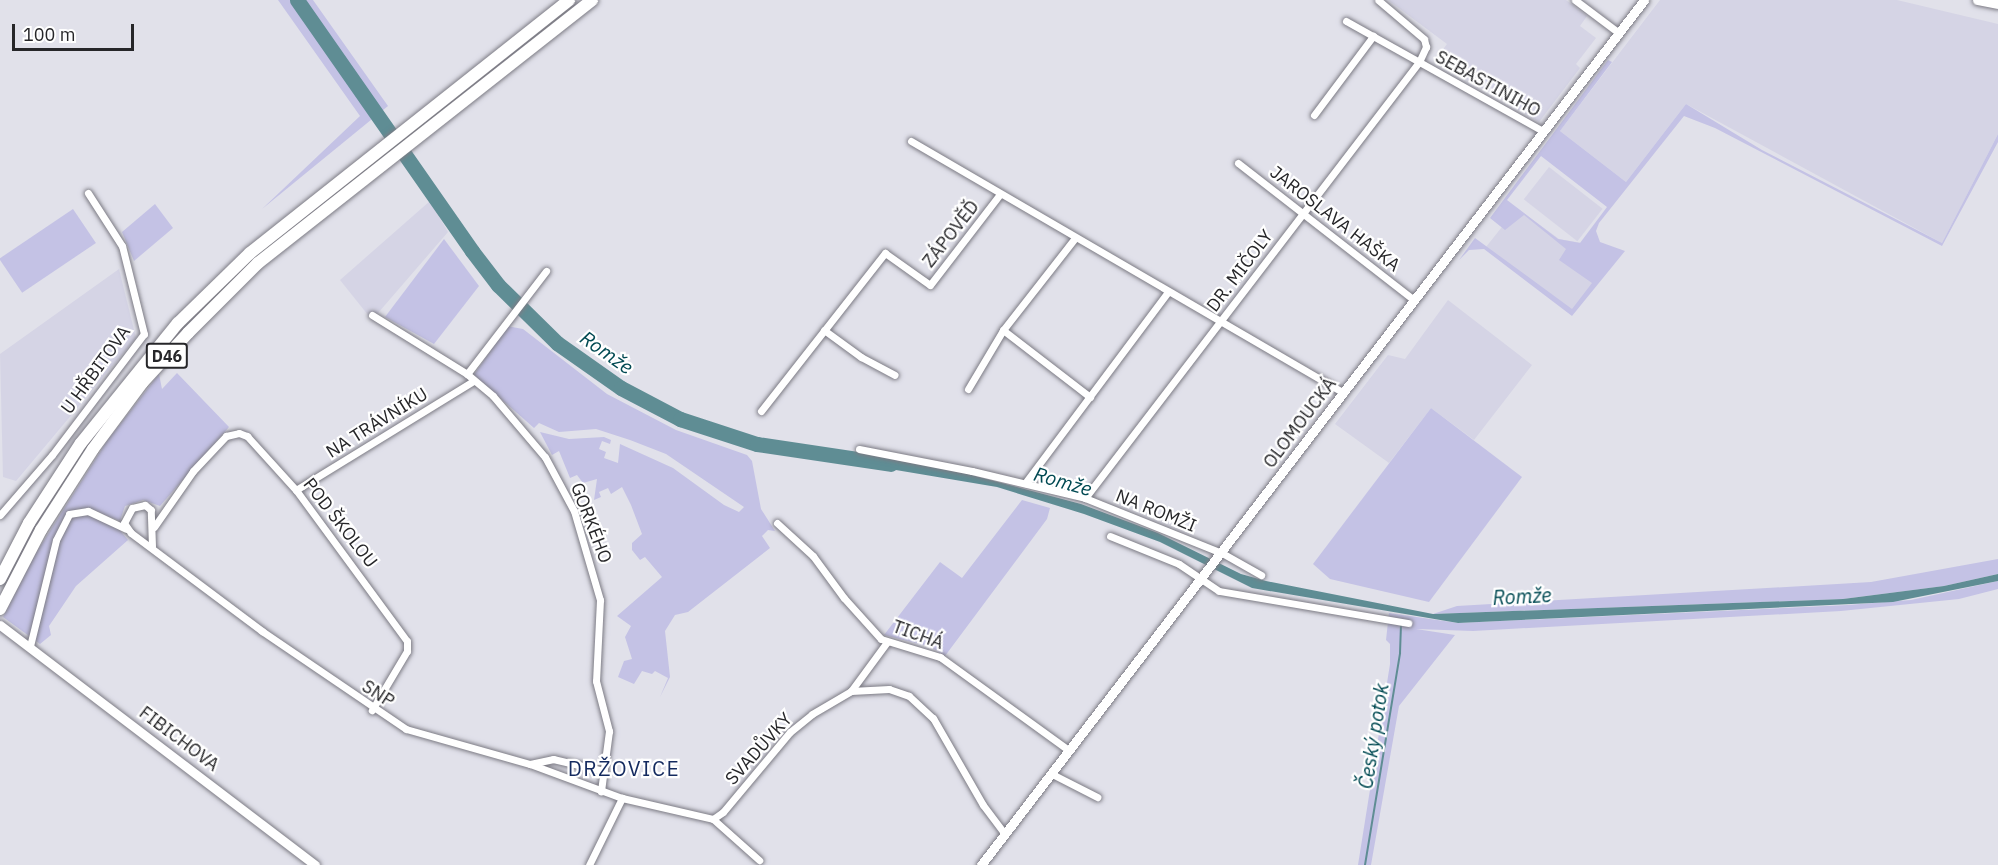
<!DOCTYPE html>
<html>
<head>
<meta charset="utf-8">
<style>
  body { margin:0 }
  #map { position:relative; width:1998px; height:865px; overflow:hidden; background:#e1e1ea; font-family:"IBM Plex Sans",sans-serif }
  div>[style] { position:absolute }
  .built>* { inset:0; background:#d5d4e5; transform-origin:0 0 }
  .green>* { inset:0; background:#c4c2e5; transform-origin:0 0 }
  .water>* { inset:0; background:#5f8d94 }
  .stream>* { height:2px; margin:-1px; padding:0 1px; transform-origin:1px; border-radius:1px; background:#5f8d94 }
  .river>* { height:15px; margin:-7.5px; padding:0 7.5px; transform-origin:7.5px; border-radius:7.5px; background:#5f8d94 }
  .roads { filter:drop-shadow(0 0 2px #7c7b84) drop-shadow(0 0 2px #7c7b84) }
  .street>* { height:7px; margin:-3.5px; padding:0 3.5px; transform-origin:3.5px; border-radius:3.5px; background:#fff }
  .secondary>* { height:9px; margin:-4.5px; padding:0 4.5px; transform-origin:4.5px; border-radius:4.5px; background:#fff }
  .highway>* { height:12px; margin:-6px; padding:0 6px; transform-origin:6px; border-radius:6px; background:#fff }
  span { translate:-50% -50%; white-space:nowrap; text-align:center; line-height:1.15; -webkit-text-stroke:4.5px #fff; paint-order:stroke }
  .shield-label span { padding:2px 4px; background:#fff; border:2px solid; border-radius:4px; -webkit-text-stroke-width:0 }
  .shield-label { font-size:16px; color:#262629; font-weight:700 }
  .street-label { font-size:18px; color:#262629 }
  .water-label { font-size:20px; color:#004952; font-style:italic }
  .quarter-label { font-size:21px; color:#142a5f; letter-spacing:1.5px }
  .scale { position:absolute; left:12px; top:24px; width:122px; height:27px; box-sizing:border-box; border:3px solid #262629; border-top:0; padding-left:8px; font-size:18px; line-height:21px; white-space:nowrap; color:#262629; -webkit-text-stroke:4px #fff; paint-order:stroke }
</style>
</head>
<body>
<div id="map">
  <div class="built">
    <i style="clip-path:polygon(1388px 0,1566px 0,1587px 16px,1580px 26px,1596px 38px,1576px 64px,1580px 68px,1539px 122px,1435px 60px,1447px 44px)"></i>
    <i style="clip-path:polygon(1660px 0,1897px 0,1998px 24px,1998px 134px,1942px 243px,1686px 104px,1626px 182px,1560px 131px)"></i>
    <i style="left:1549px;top:167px;width:68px;height:41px;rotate:38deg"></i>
    <i style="clip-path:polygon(430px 201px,448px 232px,372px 320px,340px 280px)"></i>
    <i style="clip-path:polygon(1517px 208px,1559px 239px,1622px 250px,1573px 313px,1486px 247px)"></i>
    <i style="clip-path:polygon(119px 269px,136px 338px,16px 481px,3px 477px,0 354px)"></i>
    <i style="clip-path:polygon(1448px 300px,1532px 365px,1474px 440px,1431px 408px,1389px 463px,1335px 424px,1388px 355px,1405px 359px)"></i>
  </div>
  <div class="green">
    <i style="clip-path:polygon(278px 0,313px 0,388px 106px,262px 209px,360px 116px)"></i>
    <i style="clip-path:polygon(evenodd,1608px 60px,1612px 62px,1560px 131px,1626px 182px,1686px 104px,1762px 150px,1942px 243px,1998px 134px,1998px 142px,1942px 246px,1715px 128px,1684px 116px,1599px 223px,1596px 231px,1600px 242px,1625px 251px,1572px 316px,1484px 249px,1469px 250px,1459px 260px,1475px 238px,1572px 309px,1592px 283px,1559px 260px,1566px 249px,1524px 215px,1505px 230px,1490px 218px,1608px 60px,1541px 156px,1607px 207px,1580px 243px,1558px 239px,1507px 200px,1541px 156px)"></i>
    <i style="clip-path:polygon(155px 204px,173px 228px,134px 261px,122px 232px)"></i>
    <i style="left:73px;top:209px;width:41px;height:89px;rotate:56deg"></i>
    <i style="clip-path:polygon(444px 239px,479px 286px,434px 344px,385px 317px)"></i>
    <i style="clip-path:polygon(507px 326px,523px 329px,607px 394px,676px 430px,747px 455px,752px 461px,761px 509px,775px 531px,768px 530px,762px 536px,770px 548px,688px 612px,675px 615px,665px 631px,670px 677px,660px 697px,668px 678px,655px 671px,652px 674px,642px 671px,634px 684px,618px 677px,624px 661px,632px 659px,625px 637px,631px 626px,617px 616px,662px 577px,645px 557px,640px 560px,632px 550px,632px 543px,642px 534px,631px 505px,622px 487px,611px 494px,608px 488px,599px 492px,601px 497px,594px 500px,597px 479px,583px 483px,577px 475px,570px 478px,559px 451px,552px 455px,540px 432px,569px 439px,604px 437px,611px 440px,610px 444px,602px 441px,599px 449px,606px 452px,604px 458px,618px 463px,620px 444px,673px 468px,724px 505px,739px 512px,744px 507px,666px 454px,630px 440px,596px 429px,559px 432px,539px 423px,534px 428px,474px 375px)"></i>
    <i style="clip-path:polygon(177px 373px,229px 427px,160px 506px,143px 500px,125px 506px,120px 521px,88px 508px,81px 512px,117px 527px,128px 540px,76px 586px,49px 626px,51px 635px,40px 644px,3px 617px,36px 553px,107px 441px,159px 374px,162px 389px)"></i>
    <i style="clip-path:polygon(1431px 408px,1522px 477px,1429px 602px,1330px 579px,1313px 564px)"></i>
    <i style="clip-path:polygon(1022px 500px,1050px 508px,1047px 519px,945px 656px,931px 647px,884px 635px,940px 562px,962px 578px)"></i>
    <i style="clip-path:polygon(1998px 559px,1998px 574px,1944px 586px,1843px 599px,1433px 614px,1457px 606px,1871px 582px)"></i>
    <i style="clip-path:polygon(1998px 581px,1998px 589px,1959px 599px,1841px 611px,1473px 631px,1416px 629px,1455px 635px,1399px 706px,1371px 865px,1358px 865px,1390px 664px,1390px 644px,1386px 640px,1389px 613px,1458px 623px,1848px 605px,1911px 600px)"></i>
  </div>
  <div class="water">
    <i style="clip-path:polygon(873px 457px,941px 467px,1081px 504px,1158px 533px,1241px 574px,1266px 581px,1433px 614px,1843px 599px,1944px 586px,1998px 574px,1998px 581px,1893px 602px,1458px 623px,1252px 588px,1160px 542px,1084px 514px,997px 487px,872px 466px)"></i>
  </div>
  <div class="stream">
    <i style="left:1365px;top:865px;width:215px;rotate:-80.6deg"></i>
    <i style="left:1400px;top:653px;width:28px;rotate:-88deg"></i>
  </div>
  <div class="river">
    <i style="left:297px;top:0;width:306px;rotate:55.1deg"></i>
    <i style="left:472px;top:251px;width:43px;rotate:52.6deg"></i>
    <i style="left:498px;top:285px;width:83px;rotate:44.5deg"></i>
    <i style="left:557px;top:343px;width:78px;rotate:35.1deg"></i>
    <i style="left:621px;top:388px;width:67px;rotate:27.7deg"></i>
    <i style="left:680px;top:419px;width:81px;rotate:18deg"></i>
    <i style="left:757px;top:444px;width:135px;rotate:8.5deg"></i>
  </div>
  <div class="roads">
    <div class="street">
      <i style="left:1575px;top:0;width:55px;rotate:36.9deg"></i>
      <i style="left:1346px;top:21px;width:226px;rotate:29.2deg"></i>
      <i style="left:1314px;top:115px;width:99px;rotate:-53.2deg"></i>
      <i style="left:911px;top:141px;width:501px;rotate:30.2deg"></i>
      <i style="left:1238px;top:163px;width:223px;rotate:37.9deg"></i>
      <i style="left:1075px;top:238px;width:117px;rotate:128deg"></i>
      <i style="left:1003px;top:330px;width:110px;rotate:37.6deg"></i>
      <i style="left:372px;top:315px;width:112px;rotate:31.8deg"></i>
      <i style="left:467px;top:374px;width:34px;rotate:40deg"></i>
      <i style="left:493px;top:396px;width:80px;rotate:49.6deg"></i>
      <i style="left:545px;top:457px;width:61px;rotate:61.8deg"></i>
      <i style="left:574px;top:511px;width:93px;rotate:73.7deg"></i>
      <i style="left:600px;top:600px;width:81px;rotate:92.8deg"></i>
      <i style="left:596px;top:681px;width:52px;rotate:75.4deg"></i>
      <i style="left:609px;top:731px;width:61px;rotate:97.6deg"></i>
      <i style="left:824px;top:330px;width:46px;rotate:36.1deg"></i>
      <i style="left:861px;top:357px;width:38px;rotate:28deg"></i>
      <i style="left:467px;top:374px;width:130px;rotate:-52.5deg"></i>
      <i style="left:968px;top:389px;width:69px;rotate:-59.3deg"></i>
      <i style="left:761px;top:411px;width:201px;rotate:-51.9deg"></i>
      <i style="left:885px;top:253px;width:55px;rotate:35.4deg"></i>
      <i style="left:930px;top:285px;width:115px;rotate:-52.4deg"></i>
      <i style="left:859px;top:449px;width:115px;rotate:11deg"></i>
      <i style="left:972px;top:471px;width:116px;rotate:13.4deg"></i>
      <i style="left:1085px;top:498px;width:148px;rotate:21.9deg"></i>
      <i style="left:1222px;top:553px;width:45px;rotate:29.4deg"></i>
      <i style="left:1025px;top:483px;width:239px;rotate:-53.2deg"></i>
      <i style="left:296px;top:490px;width:208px;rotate:-31.6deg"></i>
      <i style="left:1085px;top:498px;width:549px;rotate:-52.55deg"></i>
      <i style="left:1419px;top:62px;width:17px;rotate:-65deg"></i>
      <i style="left:1426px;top:47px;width:8px;rotate:-104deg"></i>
      <i style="left:1424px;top:39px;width:60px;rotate:-139.7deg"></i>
      <i style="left:0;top:515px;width:79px;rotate:-49.1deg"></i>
      <i style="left:52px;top:455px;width:152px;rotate:-52.8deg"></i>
      <i style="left:144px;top:334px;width:91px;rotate:-104deg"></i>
      <i style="left:122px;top:246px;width:63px;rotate:-122.7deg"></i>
      <i style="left:777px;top:523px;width:49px;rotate:42.5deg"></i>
      <i style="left:813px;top:556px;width:52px;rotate:53.6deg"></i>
      <i style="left:844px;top:598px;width:55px;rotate:47.9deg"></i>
      <i style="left:881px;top:639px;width:62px;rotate:17deg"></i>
      <i style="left:940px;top:657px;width:160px;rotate:35.9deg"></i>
      <i style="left:154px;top:527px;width:68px;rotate:-55.1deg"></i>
      <i style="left:193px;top:471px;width:48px;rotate:-46.7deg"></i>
      <i style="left:226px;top:436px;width:13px;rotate:-13deg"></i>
      <i style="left:239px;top:433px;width:9px;rotate:21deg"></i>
      <i style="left:247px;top:436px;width:73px;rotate:47.8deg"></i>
      <i style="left:296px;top:490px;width:187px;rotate:53.7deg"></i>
      <i style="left:407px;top:641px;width:10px;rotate:90deg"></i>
      <i style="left:407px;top:651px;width:69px;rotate:120.7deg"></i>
      <i style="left:1110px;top:536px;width:74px;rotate:22.1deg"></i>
      <i style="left:1179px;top:564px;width:48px;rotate:34deg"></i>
      <i style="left:1219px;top:591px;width:192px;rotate:9.6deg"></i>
      <i style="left:152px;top:546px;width:36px;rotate:-92deg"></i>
      <i style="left:151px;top:510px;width:8px;rotate:-140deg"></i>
      <i style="left:145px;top:505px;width:13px;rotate:167deg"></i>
      <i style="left:132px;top:508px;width:17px;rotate:118deg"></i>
      <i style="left:124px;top:523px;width:12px;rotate:55deg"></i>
      <i style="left:131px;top:533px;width:164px;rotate:36.8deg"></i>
      <i style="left:262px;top:631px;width:174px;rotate:34.2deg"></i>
      <i style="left:406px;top:729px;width:129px;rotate:15.8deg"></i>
      <i style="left:530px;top:764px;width:98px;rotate:20.3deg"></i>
      <i style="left:622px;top:798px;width:93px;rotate:13deg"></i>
      <i style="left:713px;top:819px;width:62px;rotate:41.7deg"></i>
      <i style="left:30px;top:646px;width:109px;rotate:-76.2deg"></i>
      <i style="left:56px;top:540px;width:29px;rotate:-63deg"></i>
      <i style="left:69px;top:514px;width:19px;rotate:-9deg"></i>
      <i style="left:88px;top:511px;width:42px;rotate:25.3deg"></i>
      <i style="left:851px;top:691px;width:61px;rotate:-53.7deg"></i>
      <i style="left:530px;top:764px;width:24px;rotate:-12deg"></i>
      <i style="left:553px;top:759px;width:52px;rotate:13.2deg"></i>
      <i style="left:1052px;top:774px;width:51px;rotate:27.1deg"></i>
      <i style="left:713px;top:819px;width:12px;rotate:-35deg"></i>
      <i style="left:723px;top:812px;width:104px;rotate:-50.1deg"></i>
      <i style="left:790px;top:732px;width:28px;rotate:-39deg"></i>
      <i style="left:812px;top:714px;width:45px;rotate:-30.5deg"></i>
      <i style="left:851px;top:691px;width:38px;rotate:-3deg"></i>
      <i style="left:889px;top:689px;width:21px;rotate:19deg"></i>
      <i style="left:909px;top:696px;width:33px;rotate:43deg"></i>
      <i style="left:933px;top:718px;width:100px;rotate:60.1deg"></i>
      <i style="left:983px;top:805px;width:36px;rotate:53deg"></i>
      <i style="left:589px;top:865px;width:75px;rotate:-63.8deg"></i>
    </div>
    <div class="secondary">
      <i style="left:1977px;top:0;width:21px;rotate:11deg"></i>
      <i style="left:0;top:625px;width:396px;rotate:37.3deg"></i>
      <i style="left:981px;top:865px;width:1090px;rotate:-52.53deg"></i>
    </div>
    <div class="highway">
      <i style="left:0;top:579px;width:63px;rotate:-62.6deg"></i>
      <i style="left:29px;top:523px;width:95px;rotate:-57deg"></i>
      <i style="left:81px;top:443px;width:154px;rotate:-51.1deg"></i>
      <i style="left:178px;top:323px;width:100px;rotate:-44.2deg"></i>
      <i style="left:250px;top:253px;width:407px;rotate:-38.4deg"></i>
      <i style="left:0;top:609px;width:89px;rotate:-62.6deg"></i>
      <i style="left:41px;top:530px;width:96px;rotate:-57.3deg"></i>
      <i style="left:93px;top:449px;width:82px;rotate:-53.4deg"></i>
      <i style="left:142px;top:383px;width:68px;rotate:-47.4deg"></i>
      <i style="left:188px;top:333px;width:99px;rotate:-45deg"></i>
      <i style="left:258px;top:263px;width:425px;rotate:-38.2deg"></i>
    </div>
  </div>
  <div class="shield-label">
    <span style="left:167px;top:356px">D46</span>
  </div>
  <div class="street-label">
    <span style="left:1488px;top:84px;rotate:29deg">SEBASTINIHO</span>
    <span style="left:1335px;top:219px;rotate:38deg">JAROSLAVA HAŠKA</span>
    <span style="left:951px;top:234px;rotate:-52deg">ZÁPOVĚĎ</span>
    <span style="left:1240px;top:271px;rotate:-53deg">DR. MIČOLY</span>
    <span style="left:96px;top:370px;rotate:-54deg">U HŘBITOVA</span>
    <span style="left:377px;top:423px;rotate:-32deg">NA TRÁVNÍKU</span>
    <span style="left:1300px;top:423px;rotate:-53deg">OLOMOUCKÁ</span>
    <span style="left:1156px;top:511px;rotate:22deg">NA ROMŽI</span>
    <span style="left:340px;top:523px;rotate:52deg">POD ŠKOLOU</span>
    <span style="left:591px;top:523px;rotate:69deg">GORKÉHO</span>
    <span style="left:918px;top:635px;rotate:20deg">TICHÁ</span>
    <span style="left:378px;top:694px;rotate:33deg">SNP</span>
    <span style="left:179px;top:739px;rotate:37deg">FIBICHOVA</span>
    <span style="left:759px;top:749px;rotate:-48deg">SVADŮVKY</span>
  </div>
  <div class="water-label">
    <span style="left:607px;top:352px;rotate:35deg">Romže</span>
    <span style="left:1063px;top:481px;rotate:16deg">Romže</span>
    <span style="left:1522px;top:596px;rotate:-3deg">Romže</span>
    <span style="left:1373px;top:736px;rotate:-81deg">Český potok</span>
  </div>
  <div class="quarter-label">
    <span style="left:624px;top:768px">DRŽOVICE</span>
  </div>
  <div class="scale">100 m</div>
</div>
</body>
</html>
